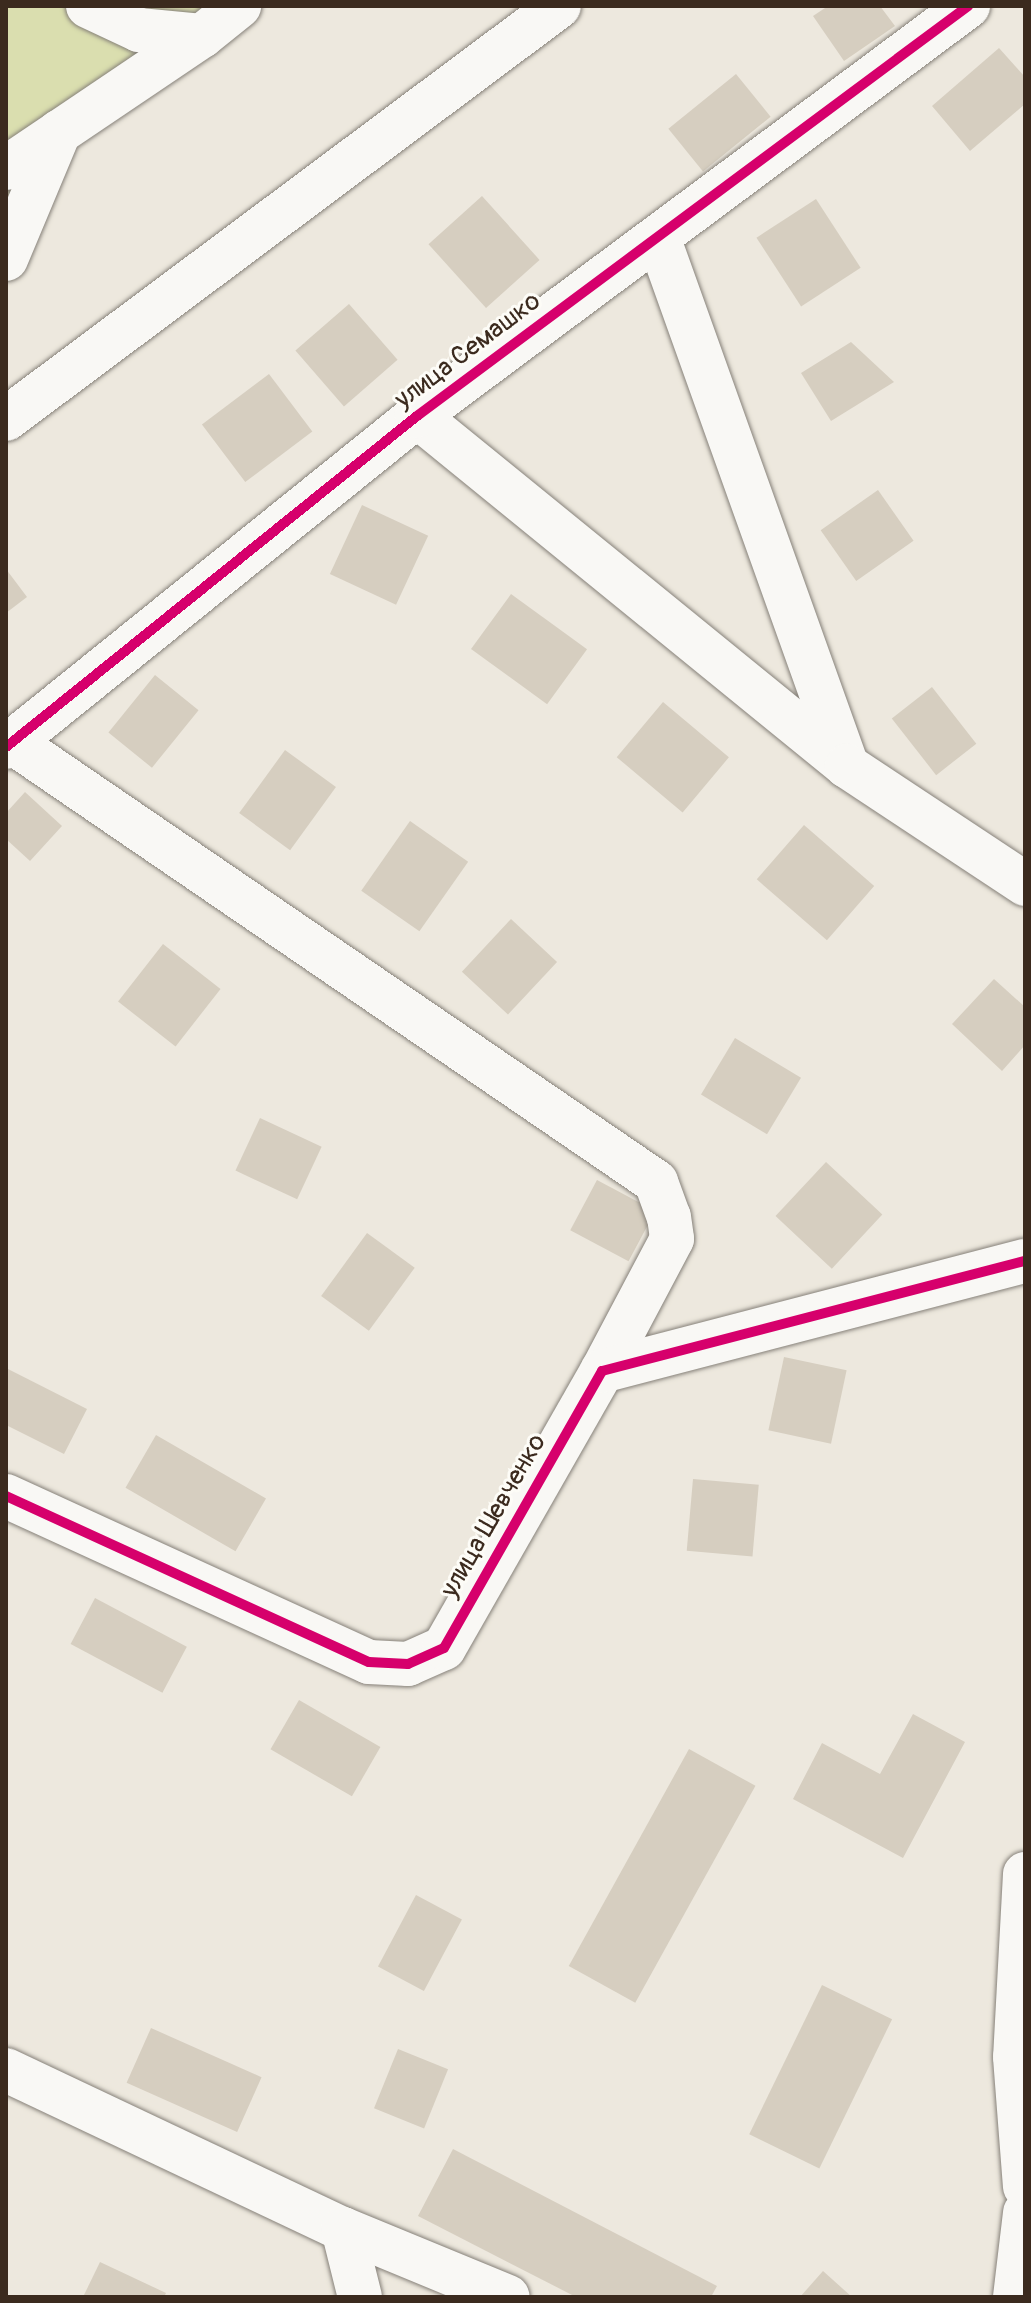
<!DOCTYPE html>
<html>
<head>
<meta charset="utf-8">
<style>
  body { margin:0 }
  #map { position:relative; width:1031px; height:2303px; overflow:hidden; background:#ede8de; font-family:Pangolin,sans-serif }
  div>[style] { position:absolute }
  .green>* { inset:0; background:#dadeaf }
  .building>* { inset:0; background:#d6cec0; transform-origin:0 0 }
  .roads { filter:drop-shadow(0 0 2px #868179) drop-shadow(0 0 2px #868179) }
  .minor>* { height:44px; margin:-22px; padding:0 22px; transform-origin:22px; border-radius:22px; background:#f9f8f5 }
  .cycleway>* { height:10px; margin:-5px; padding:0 5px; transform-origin:5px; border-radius:5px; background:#d6006c }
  span { translate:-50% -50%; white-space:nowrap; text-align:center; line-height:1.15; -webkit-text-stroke:6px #fdfcf7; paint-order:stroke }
  .street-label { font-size:26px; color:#3b2a1e }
  .frame { position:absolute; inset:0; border:8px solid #3b2a1e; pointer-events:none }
</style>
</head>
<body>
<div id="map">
  <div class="green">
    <i style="clip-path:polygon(6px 6px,255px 6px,6px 198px)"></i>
  </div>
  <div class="building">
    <i style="clip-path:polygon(828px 6px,880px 6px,895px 26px,844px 61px,813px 16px)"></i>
    <i style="clip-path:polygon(999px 48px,1025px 77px,1025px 104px,970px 151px,932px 106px)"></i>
    <i style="left:736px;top:74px;width:55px;height:87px;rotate:51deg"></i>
    <i style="left:482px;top:196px;width:86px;height:72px;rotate:48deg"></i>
    <i style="left:816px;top:199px;width:82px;height:71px;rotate:57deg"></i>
    <i style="left:349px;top:304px;width:74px;height:71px;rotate:49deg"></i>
    <i style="clip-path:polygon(851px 342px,894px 382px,831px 421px,801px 373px)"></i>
    <i style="left:269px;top:374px;width:72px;height:84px;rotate:53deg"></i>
    <i style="left:878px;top:490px;width:62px;height:70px;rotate:55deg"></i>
    <i style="left:362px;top:505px;width:73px;height:76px;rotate:25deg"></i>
    <i style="clip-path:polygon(6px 569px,27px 597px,6px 613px)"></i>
    <i style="left:511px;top:594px;width:94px;height:68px;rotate:36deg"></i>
    <i style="left:155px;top:675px;width:56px;height:74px;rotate:39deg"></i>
    <i style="left:932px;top:687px;width:72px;height:51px;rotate:52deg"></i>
    <i style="left:663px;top:702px;width:86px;height:72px;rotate:40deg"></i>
    <i style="left:285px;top:750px;width:63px;height:78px;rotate:36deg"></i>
    <i style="clip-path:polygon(25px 792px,62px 826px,30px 861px,6px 839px,6px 813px)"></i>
    <i style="left:410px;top:821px;width:71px;height:85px;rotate:35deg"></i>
    <i style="left:804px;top:825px;width:93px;height:72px;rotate:41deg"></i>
    <i style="left:511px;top:919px;width:63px;height:72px;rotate:43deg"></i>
    <i style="left:163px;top:944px;width:73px;height:73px;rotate:38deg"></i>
    <i style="clip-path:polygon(994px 979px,1025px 1007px,1025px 1045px,1002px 1071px,952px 1024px)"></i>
    <i style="left:735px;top:1038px;width:77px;height:66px;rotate:31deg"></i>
    <i style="left:260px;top:1118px;width:68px;height:58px;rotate:25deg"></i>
    <i style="left:826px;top:1162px;width:77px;height:74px;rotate:43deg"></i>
    <i style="left:597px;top:1180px;width:66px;height:57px;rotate:28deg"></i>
    <i style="left:367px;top:1233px;width:59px;height:78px;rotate:36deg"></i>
    <i style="left:784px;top:1357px;width:64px;height:75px;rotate:12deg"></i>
    <i style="clip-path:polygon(6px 1368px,87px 1409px,64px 1454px,6px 1425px)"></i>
    <i style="left:156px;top:1435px;width:127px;height:61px;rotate:30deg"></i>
    <i style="left:693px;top:1479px;width:66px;height:72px;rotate:5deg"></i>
    <i style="left:95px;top:1598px;width:104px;height:52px;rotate:28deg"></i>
    <i style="left:299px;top:1700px;width:94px;height:57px;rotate:30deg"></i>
    <i style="clip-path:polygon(913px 1714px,965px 1742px,903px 1858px,793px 1799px,822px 1743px,880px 1774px)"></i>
    <i style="left:689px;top:1749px;width:76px;height:248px;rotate:29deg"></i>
    <i style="left:416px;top:1895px;width:52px;height:81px;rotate:28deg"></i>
    <i style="left:822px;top:1985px;width:78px;height:166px;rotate:26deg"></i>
    <i style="left:151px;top:2028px;width:121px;height:60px;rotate:24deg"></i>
    <i style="left:398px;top:2049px;width:54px;height:64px;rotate:22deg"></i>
    <i style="clip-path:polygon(453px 2149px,717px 2286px,711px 2297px,576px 2297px,418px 2216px)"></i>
    <i style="clip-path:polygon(100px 2262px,166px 2293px,164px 2297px,83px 2297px)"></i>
    <i style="clip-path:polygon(823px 2271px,852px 2297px,800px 2297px)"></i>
  </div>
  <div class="roads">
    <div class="minor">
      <i style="left:88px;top:6px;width:56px;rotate:25.2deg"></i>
      <i style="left:139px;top:30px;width:63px;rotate:5.4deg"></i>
      <i style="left:6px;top:168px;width:236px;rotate:-34deg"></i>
      <i style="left:202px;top:36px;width:48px;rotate:-39deg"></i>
      <i style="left:658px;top:237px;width:562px;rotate:70.34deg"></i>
      <i style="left:6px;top:259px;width:138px;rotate:-67.3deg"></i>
      <i style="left:417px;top:416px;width:554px;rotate:39.14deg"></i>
      <i style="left:847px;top:766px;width:214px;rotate:33.5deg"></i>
      <i style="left:6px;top:419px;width:690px;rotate:-36.75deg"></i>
      <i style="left:12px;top:742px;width:780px;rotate:34.34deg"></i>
      <i style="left:656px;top:1182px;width:37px;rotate:70deg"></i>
      <i style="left:669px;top:1217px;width:22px;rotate:82deg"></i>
      <i style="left:672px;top:1239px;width:149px;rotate:117.9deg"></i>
      <i style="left:6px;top:747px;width:528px;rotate:-38.85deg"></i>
      <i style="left:417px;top:416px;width:687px;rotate:-36.65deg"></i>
      <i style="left:6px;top:1496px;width:399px;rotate:24.6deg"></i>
      <i style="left:369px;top:1662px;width:39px;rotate:3deg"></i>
      <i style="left:408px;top:1664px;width:39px;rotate:-24deg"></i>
      <i style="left:444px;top:1648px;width:319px;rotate:-60.3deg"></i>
      <i style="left:602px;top:1371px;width:437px;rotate:-14.6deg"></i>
      <i style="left:1025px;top:1874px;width:183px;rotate:93.1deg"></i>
      <i style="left:1015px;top:2057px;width:130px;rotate:85.6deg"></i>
      <i style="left:6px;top:2070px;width:373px;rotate:25.3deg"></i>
      <i style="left:343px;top:2229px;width:178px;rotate:22.4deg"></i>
      <i style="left:343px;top:2229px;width:70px;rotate:76deg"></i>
      <i style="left:1015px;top:2297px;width:85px;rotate:-83.2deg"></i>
    </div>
  </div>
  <div class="cycleway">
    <i style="left:6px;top:747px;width:528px;rotate:-38.85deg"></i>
    <i style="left:417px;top:416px;width:687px;rotate:-36.65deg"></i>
    <i style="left:6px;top:1496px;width:399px;rotate:24.6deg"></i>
    <i style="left:369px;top:1662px;width:39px;rotate:3deg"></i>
    <i style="left:408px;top:1664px;width:39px;rotate:-24deg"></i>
    <i style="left:444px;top:1648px;width:319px;rotate:-60.3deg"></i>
    <i style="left:602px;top:1371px;width:437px;rotate:-14.6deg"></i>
  </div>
  <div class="street-label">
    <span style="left:468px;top:351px;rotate:-37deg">улица Семашко</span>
    <span style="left:494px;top:1516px;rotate:-60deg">улица Шевченко</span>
  </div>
  <div class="frame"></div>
</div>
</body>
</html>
